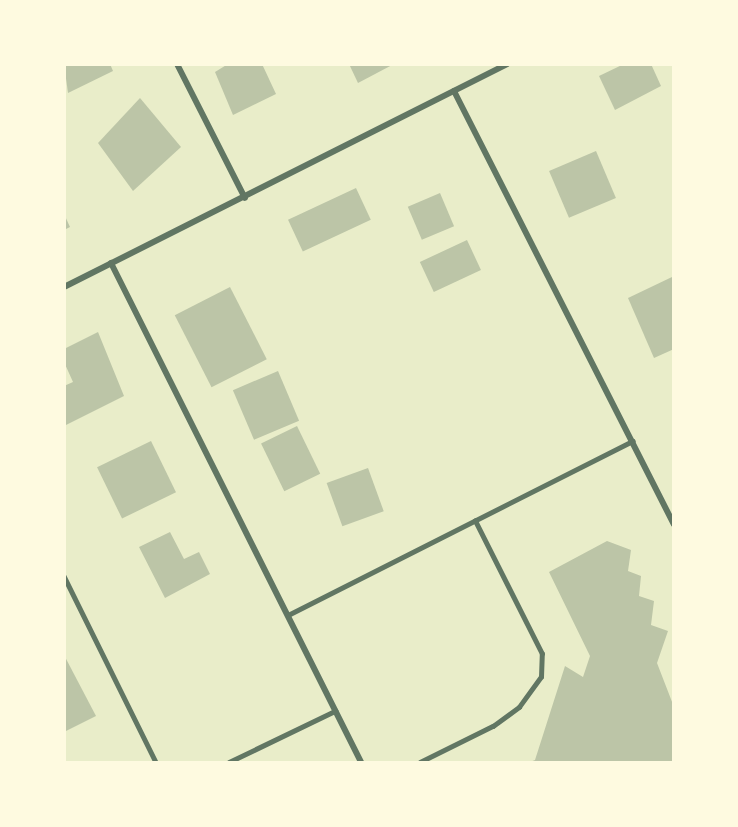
<!DOCTYPE html>
<html>
<head>
<meta charset="utf-8">
<style>
  body { margin:0 }
  #map { position:relative; width:738px; height:827px; overflow:hidden; background:#e9edc9; font-family:Merriweather,serif }
  div>[style] { position:absolute }
  .building>* { inset:0; background:#bcc5a7; transform-origin:0 0 }
  .service>* { height:4.5px; margin:-2.25px; padding:0 2.25px; transform-origin:2.25px; border-radius:2.25px; background:#617663 }
  .minor>* { height:6px; margin:-3px; padding:0 3px; transform-origin:3px; border-radius:3px; background:#617663 }
  span { translate:-50% -50%; white-space:nowrap; text-align:center; line-height:1.15; -webkit-text-stroke:6px #fefae0; paint-order:stroke }
  .frame { position:absolute; inset:0; border:66px solid #fefae0; pointer-events:none }
</style>
</head>
<body>
<div id="map">
  <div class="building">
    <i style="clip-path:polygon(64px 64px,110px 64px,113px 71px,68px 93px)"></i>
    <i style="clip-path:polygon(228px 64px,262px 64px,276px 94px,233px 115px,215px 72px)"></i>
    <i style="clip-path:polygon(349px 64px,394px 64px,358px 83px)"></i>
    <i style="clip-path:polygon(624px 64px,651px 64px,661px 86px,615px 110px,599px 76px)"></i>
    <i style="clip-path:polygon(140px 98px,181px 147px,133px 191px,98px 143px)"></i>
    <i style="left:596px;top:151px;width:51px;height:51px;rotate:67deg"></i>
    <i style="left:356px;top:188px;width:35px;height:75px;rotate:65deg"></i>
    <i style="left:440px;top:193px;width:36px;height:35px;rotate:67deg"></i>
    <i style="clip-path:polygon(64px 214px,70px 227px,64px 230px)"></i>
    <i style="left:467px;top:240px;width:33px;height:52px;rotate:65deg"></i>
    <i style="clip-path:polygon(672px 277px,674px 349px,654px 358px,628px 298px)"></i>
    <i style="left:230px;top:287px;width:81px;height:62px;rotate:63deg"></i>
    <i style="clip-path:polygon(98px 332px,124px 396px,64px 426px,64px 386px,73px 382px,64px 362px,64px 349px)"></i>
    <i style="left:278px;top:371px;width:54px;height:49px;rotate:67deg"></i>
    <i style="left:297px;top:426px;width:53px;height:40px;rotate:64deg"></i>
    <i style="left:151px;top:441px;width:57px;height:60px;rotate:64deg"></i>
    <i style="left:368px;top:468px;width:46px;height:44px;rotate:70deg"></i>
    <i style="clip-path:polygon(170px 532px,184px 559px,199px 552px,210px 574px,165px 598px,139px 547px)"></i>
    <i style="clip-path:polygon(607px 541px,631px 550px,628px 571px,641px 576px,639px 596px,654px 601px,651px 625px,668px 631px,657px 663px,674px 707px,674px 762px,530px 762px,535px 760px,565px 666px,583px 677px,590px 656px,549px 572px)"></i>
    <i style="clip-path:polygon(64px 655px,96px 716px,64px 732px)"></i>
  </div>
  <div class="service">
    <i style="left:64px;top:576px;width:208px;rotate:63.7deg"></i>
    <i style="left:288px;top:615px;width:386px;rotate:-26.8deg"></i>
    <i style="left:229px;top:762px;width:118px;rotate:-25.7deg"></i>
    <i style="left:420px;top:762px;width:81px;rotate:-26.3deg"></i>
    <i style="left:493px;top:726px;width:32px;rotate:-36deg"></i>
    <i style="left:519px;top:707px;width:37px;rotate:-54deg"></i>
    <i style="left:541px;top:677px;width:23px;rotate:-88deg"></i>
    <i style="left:542px;top:654px;width:149px;rotate:-116.7deg"></i>
  </div>
  <div class="minor">
    <i style="left:177px;top:64px;width:150px;rotate:63.1deg"></i>
    <i style="left:454px;top:91px;width:486px;rotate:63.1deg"></i>
    <i style="left:111px;top:263px;width:558px;rotate:63.39deg"></i>
    <i style="left:64px;top:287px;width:496px;rotate:-26.7deg"></i>
  </div>
  <div class="frame"></div>
</div>
</body>
</html>
